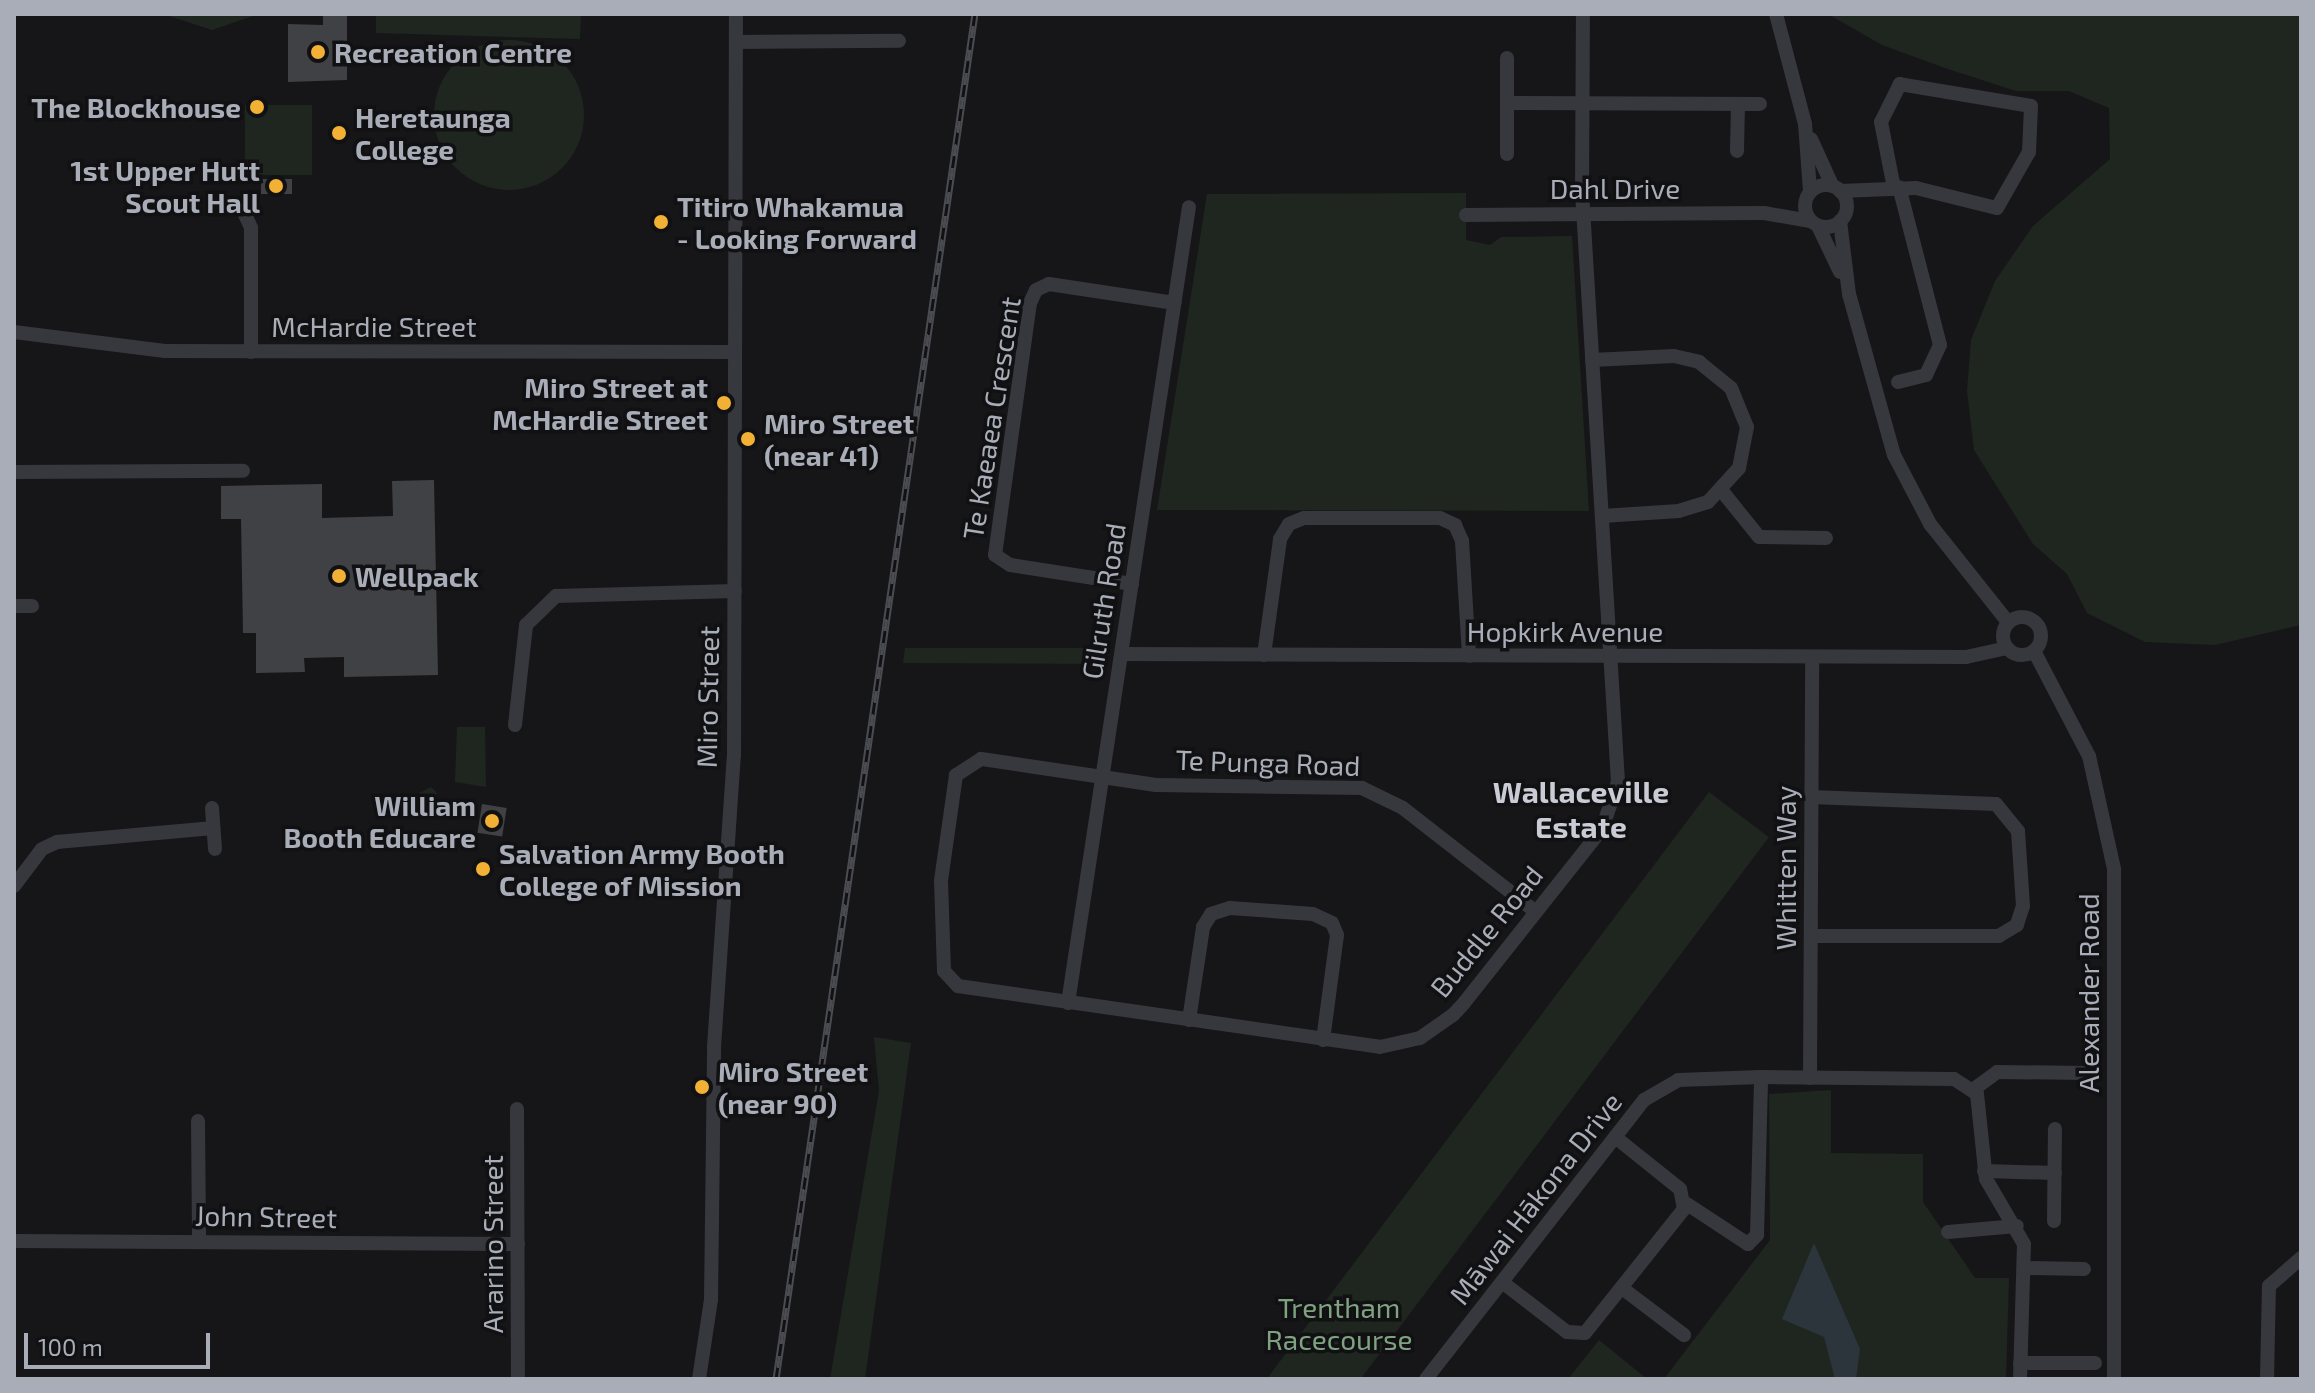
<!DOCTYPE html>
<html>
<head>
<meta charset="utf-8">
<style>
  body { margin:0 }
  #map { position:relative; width:2315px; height:1393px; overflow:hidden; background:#161618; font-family:"Exo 2",sans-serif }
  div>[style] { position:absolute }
  .green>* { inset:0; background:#1e261f; transform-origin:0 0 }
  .round { border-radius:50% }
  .water>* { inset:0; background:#2c353c }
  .building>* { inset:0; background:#404145; transform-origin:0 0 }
  .minor>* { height:14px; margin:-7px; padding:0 7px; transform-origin:7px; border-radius:7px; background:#37383d }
  .minor>.ring { margin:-7px; padding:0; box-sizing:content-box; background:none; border:14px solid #37383d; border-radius:50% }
  .rail>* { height:7px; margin-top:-3.5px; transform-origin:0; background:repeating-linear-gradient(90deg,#111113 0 12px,#4a4c52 0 24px); box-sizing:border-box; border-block:2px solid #4a4c52 }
  .dots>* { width:22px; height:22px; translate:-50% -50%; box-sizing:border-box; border:4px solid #111113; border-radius:50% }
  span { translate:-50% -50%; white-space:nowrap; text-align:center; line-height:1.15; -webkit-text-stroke:7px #111113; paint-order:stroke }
  .poi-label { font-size:28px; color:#a8adb8; font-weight:700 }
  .left { translate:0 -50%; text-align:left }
  .right { translate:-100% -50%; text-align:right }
  .street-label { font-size:28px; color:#a8adb8 }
  .park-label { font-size:28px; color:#7fa381 }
  .neighbourhood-label { font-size:30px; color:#c9ccd4; font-weight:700 }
  .frame { position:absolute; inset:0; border:16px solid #a8adb8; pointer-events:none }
  .scale { position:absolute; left:24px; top:1333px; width:186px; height:36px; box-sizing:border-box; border:4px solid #a8adb8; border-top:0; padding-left:10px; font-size:24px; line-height:28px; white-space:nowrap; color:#a8adb8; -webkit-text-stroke:6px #111113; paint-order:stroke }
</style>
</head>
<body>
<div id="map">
  <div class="green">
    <i style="clip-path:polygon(163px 14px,259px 14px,212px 30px)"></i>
    <i style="clip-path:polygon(376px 14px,581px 14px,580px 39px,376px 33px)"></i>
    <i style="clip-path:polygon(1828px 14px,2301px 14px,2301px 625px,2215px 645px,2145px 642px,2087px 613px,2067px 574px,2033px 544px,1974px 450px,1967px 391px,1971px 340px,1995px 281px,2033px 226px,2110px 159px,2109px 108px,2069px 91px,2016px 91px,1948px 69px,1882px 45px)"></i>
    <i class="round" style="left:434px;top:40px;width:150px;height:150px"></i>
    <i style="left:245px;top:105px;width:67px;height:70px"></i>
    <i style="clip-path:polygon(1466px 193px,1466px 240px,1490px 245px,1501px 237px,1572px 236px,1589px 511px,1157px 510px,1207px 194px)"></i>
    <i style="clip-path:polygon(905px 648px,1109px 648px,1109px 653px,1106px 664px,903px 663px)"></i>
    <i style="clip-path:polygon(457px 727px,485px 727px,486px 787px,455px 782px)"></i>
    <i style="clip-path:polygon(431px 787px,437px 793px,433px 806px,393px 806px)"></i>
    <i style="left:1709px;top:792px;width:75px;height:748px;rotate:37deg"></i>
    <i style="clip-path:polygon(874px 1037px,911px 1043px,865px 1379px,830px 1379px,879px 1091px)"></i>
    <i style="clip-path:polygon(1831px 1090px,1831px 1153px,1923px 1154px,1923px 1202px,1975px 1278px,2009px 1278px,2006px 1379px,1664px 1379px,1770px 1240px,1769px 1094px)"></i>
    <i style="clip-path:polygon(1599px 1340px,1647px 1379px,1568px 1379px)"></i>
  </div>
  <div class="water">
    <i style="clip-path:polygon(1814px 1243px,1860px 1349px,1856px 1379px,1835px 1379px,1824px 1337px,1782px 1319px)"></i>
  </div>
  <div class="building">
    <i style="clip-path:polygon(323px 14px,347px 14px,347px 80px,288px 82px,288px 24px,323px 25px)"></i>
    <i style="left:261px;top:179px;width:31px;height:15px"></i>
    <i style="clip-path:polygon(434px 480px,438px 675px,344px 677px,344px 657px,304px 658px,305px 672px,256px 673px,256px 633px,243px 633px,241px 519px,221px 519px,221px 486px,322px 484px,322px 518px,393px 516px,392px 481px)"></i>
    <i style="left:482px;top:804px;width:25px;height:29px;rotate:9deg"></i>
  </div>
  <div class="minor">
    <i style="left:1776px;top:14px;width:114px;rotate:75.2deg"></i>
    <i style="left:1805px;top:124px;width:67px;rotate:85.7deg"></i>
    <i style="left:736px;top:42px;width:163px;rotate:-0.4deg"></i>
    <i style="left:1507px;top:103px;width:253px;rotate:0.2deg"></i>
    <i style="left:1811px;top:139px;width:51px;rotate:65.5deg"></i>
    <i style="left:1737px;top:151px;width:47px;rotate:-88.8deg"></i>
    <i style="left:1507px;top:154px;width:96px;rotate:-90deg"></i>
    <i class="ring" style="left:1805px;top:185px;width:28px;height:28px"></i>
    <i style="left:1840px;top:191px;width:76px;rotate:-2.3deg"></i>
    <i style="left:1916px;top:188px;width:83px;rotate:13.9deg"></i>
    <i style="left:1997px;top:208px;width:64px;rotate:-60.3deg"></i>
    <i style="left:2029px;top:152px;width:46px;rotate:-87.5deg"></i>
    <i style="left:2031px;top:106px;width:133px;rotate:-170.5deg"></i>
    <i style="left:1900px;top:84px;width:42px;rotate:116.6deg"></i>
    <i style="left:1881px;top:122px;width:67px;rotate:78.9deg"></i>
    <i style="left:240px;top:204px;width:26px;rotate:65deg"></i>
    <i style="left:251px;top:228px;width:124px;rotate:90deg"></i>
    <i style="left:1466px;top:215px;width:298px;rotate:-0.4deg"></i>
    <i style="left:1764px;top:213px;width:47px;rotate:9.9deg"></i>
    <i style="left:1840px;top:221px;width:74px;rotate:83deg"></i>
    <i style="left:1849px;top:294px;width:167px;rotate:74.4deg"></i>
    <i style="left:1894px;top:455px;width:78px;rotate:62.4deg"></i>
    <i style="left:1930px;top:524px;width:125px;rotate:51.5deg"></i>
    <i style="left:1818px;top:226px;width:51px;rotate:64.4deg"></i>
    <i style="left:14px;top:332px;width:152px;rotate:7.2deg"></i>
    <i style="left:165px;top:351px;width:570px;rotate:0.1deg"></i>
    <i style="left:1592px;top:360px;width:82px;rotate:-2.8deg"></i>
    <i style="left:1674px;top:356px;width:26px;rotate:13deg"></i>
    <i style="left:1699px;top:362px;width:41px;rotate:39.1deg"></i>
    <i style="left:1731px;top:388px;width:42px;rotate:67.7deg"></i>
    <i style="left:1747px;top:427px;width:42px;rotate:101deg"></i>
    <i style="left:1739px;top:468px;width:46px;rotate:132.4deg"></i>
    <i style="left:1708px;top:502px;width:30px;rotate:163deg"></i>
    <i style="left:1679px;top:511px;width:77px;rotate:176.3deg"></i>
    <i style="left:1898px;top:382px;width:29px;rotate:-14deg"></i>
    <i style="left:1926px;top:375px;width:33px;rotate:-65deg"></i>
    <i style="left:1940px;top:345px;width:163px;rotate:-104.5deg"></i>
    <i style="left:14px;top:472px;width:229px;rotate:-0.3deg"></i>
    <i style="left:1722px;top:491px;width:59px;rotate:51.2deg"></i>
    <i style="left:1759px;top:537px;width:67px;rotate:0.9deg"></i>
    <i style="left:1132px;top:584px;width:123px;rotate:-171.1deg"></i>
    <i style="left:1010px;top:565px;width:18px;rotate:-146deg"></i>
    <i style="left:995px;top:555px;width:254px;rotate:-82.1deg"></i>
    <i style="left:1030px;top:303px;width:14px;rotate:-65deg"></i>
    <i style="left:1036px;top:290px;width:14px;rotate:-25deg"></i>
    <i style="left:1049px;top:284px;width:127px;rotate:8.6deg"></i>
    <i style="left:14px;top:606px;width:18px"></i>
    <i class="ring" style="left:2003px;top:617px;width:24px;height:24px"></i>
    <i style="left:2034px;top:651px;width:119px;rotate:62.4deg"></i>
    <i style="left:2089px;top:756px;width:116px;rotate:77.5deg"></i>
    <i style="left:2114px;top:869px;width:510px;rotate:90deg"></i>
    <i style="left:1122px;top:654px;width:844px;rotate:0.2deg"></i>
    <i style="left:1966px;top:657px;width:42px;rotate:-12.4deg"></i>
    <i style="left:1264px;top:655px;width:117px;rotate:-82.1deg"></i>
    <i style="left:1280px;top:539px;width:17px;rotate:-59deg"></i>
    <i style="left:1289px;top:524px;width:16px;rotate:-22deg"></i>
    <i style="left:1304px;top:518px;width:136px"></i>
    <i style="left:1440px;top:518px;width:17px;rotate:25deg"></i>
    <i style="left:1455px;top:525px;width:17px;rotate:66deg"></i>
    <i style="left:1462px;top:541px;width:115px;rotate:86.5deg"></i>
    <i style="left:515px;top:725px;width:101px;rotate:-83.7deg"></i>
    <i style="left:526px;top:625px;width:42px;rotate:-44deg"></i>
    <i style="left:556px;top:596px;width:179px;rotate:-1.6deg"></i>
    <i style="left:1811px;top:797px;width:185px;rotate:2.2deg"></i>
    <i style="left:1996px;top:804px;width:35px;rotate:51deg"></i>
    <i style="left:2018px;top:831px;width:75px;rotate:86.2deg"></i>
    <i style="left:2023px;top:906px;width:20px;rotate:108deg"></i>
    <i style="left:2017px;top:925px;width:21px;rotate:149deg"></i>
    <i style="left:1999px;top:936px;width:188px;rotate:180deg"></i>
    <i style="left:212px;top:808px;width:41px;rotate:85.8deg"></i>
    <i style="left:14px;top:886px;width:46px;rotate:-52.9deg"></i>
    <i style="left:42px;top:849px;width:17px;rotate:-25deg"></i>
    <i style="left:57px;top:842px;width:157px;rotate:-5.1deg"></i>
    <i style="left:1536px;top:912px;width:169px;rotate:-142deg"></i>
    <i style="left:1403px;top:808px;width:46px;rotate:-154deg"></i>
    <i style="left:1362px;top:788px;width:206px;rotate:-179.2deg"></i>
    <i style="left:1156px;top:785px;width:177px;rotate:-171.5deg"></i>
    <i style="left:981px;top:759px;width:30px;rotate:147deg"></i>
    <i style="left:956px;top:775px;width:107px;rotate:98.1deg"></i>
    <i style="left:941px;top:881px;width:90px;rotate:88.1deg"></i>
    <i style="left:944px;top:971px;width:21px;rotate:47deg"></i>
    <i style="left:958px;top:986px;width:426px;rotate:8.2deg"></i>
    <i style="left:1380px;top:1047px;width:41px;rotate:-12.7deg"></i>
    <i style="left:1420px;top:1038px;width:40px;rotate:-34.9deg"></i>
    <i style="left:1453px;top:1015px;width:16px;rotate:-47deg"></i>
    <i style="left:1464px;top:1003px;width:222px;rotate:-51.6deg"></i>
    <i style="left:1602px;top:829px;width:50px;rotate:-71.2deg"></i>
    <i style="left:1618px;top:782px;width:592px;rotate:-93.49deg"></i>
    <i style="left:1582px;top:191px;width:177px;rotate:-89.7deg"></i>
    <i style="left:1068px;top:1003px;width:805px;rotate:-81.36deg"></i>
    <i style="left:1189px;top:1020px;width:94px;rotate:-81.4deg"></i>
    <i style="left:1203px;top:927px;width:15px;rotate:-58deg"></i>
    <i style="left:1211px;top:914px;width:20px;rotate:-18deg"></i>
    <i style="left:1230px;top:908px;width:83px;rotate:4.1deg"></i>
    <i style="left:1313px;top:914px;width:21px;rotate:25deg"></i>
    <i style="left:1332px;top:923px;width:13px;rotate:67deg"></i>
    <i style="left:1337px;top:935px;width:106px;rotate:97.6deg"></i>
    <i style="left:1810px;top:1078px;width:421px;rotate:-89.7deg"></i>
    <i style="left:1974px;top:1089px;width:29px;rotate:-36deg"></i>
    <i style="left:1997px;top:1072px;width:89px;rotate:0.6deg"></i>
    <i style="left:517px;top:1109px;width:270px;rotate:89.8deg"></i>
    <i style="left:198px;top:1121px;width:120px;rotate:89.5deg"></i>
    <i style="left:1984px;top:1171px;width:71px;rotate:1.6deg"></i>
    <i style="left:1687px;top:1204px;width:73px;rotate:33.3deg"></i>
    <i style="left:1748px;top:1244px;width:13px;rotate:-45deg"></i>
    <i style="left:1757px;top:1235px;width:158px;rotate:-88.5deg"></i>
    <i style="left:2054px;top:1221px;width:92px;rotate:-89.4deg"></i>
    <i style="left:1948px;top:1232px;width:69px;rotate:-5deg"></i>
    <i style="left:14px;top:1241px;width:504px;rotate:0.34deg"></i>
    <i style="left:2025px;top:1268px;width:59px;rotate:1deg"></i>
    <i style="left:1502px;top:1282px;width:82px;rotate:37.6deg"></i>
    <i style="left:1567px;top:1332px;width:18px;rotate:3deg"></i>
    <i style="left:1585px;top:1333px;width:159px;rotate:-51.4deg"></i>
    <i style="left:1684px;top:1209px;width:20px;rotate:-101deg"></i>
    <i style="left:1680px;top:1189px;width:83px;rotate:-141.3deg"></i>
    <i style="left:1622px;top:1288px;width:78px;rotate:37.2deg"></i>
    <i style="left:2020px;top:1363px;width:75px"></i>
    <i style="left:699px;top:1379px;width:80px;rotate:-81.4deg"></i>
    <i style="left:711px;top:1300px;width:253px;rotate:-89.3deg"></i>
    <i style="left:714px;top:1047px;width:293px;rotate:-86.1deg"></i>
    <i style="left:734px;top:755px;width:741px;rotate:-89.85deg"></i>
    <i style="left:1426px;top:1379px;width:354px;rotate:-52deg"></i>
    <i style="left:1644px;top:1100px;width:39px;rotate:-30deg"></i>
    <i style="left:1678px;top:1080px;width:83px;rotate:-2.1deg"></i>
    <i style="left:1761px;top:1077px;width:193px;rotate:0.6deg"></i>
    <i style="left:1954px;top:1079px;width:27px;rotate:33deg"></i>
    <i style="left:1977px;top:1094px;width:85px;rotate:84deg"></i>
    <i style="left:1986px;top:1179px;width:75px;rotate:59.7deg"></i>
    <i style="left:2024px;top:1244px;width:135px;rotate:91.7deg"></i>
    <i style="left:2267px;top:1379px;width:93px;rotate:-88.8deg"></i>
    <i style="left:2269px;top:1286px;width:43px;rotate:-41.2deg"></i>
  </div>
  <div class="rail">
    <i style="left:776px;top:1379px;width:1379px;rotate:-81.71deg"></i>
  </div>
  <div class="dots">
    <i style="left:318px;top:52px;background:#f2b134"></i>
    <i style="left:257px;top:107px;background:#f2b134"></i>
    <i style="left:339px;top:133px;background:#f2b134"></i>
    <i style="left:276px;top:186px;background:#f2b134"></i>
    <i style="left:661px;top:222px;background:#f2b134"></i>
    <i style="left:724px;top:403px;background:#f2b134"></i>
    <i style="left:748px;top:439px;background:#f2b134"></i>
    <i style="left:339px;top:576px;background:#f2b134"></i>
    <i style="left:492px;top:821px;background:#f2b134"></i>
    <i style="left:483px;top:869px;background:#f2b134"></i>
    <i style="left:702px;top:1087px;background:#f2b134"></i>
  </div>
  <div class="poi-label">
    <span class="left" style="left:334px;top:52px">Recreation Centre</span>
    <span class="right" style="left:241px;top:107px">The Blockhouse</span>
    <span class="left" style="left:355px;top:133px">Heretaunga<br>College</span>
    <span class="right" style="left:260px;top:186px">1st Upper Hutt<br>Scout Hall</span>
    <span class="left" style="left:677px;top:222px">Titiro Whakamua<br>- Looking Forward</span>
    <span class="right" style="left:708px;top:403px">Miro Street at<br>McHardie Street</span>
    <span class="left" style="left:764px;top:439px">Miro Street<br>(near 41)</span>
    <span class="left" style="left:355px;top:576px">Wellpack</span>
    <span class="right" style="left:476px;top:821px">William<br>Booth Educare</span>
    <span class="left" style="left:499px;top:869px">Salvation Army Booth<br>College of Mission</span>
    <span class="left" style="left:718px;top:1087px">Miro Street<br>(near 90)</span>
  </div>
  <div class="street-label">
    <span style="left:1615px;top:188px">Dahl Drive</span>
    <span style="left:374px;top:326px">McHardie Street</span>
    <span style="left:991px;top:418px;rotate:-81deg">Te Kaeaea Crescent</span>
    <span style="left:1103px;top:601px;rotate:-81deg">Gilruth Road</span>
    <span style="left:1565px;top:631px">Hopkirk Avenue</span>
    <span style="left:707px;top:697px;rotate:-89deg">Miro Street</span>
    <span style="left:1268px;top:762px;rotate:2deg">Te Punga Road</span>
    <span style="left:1785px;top:868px;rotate:-90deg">Whitten Way</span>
    <span style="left:1486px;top:931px;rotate:-51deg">Buddle Road</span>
    <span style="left:2088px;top:993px;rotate:-90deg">Alexander Road</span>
    <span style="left:1535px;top:1198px;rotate:-52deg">Māwai Hākona Drive</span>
    <span style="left:266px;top:1216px;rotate:1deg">John Street</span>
    <span style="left:492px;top:1244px;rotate:-90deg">Ararino Street</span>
  </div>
  <div class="park-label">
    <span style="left:1339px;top:1323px">Trentham<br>Racecourse</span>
  </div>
  <div class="neighbourhood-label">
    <span style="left:1581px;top:808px">Wallaceville<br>Estate</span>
  </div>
  <div class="frame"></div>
  <div class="scale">100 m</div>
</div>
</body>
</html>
